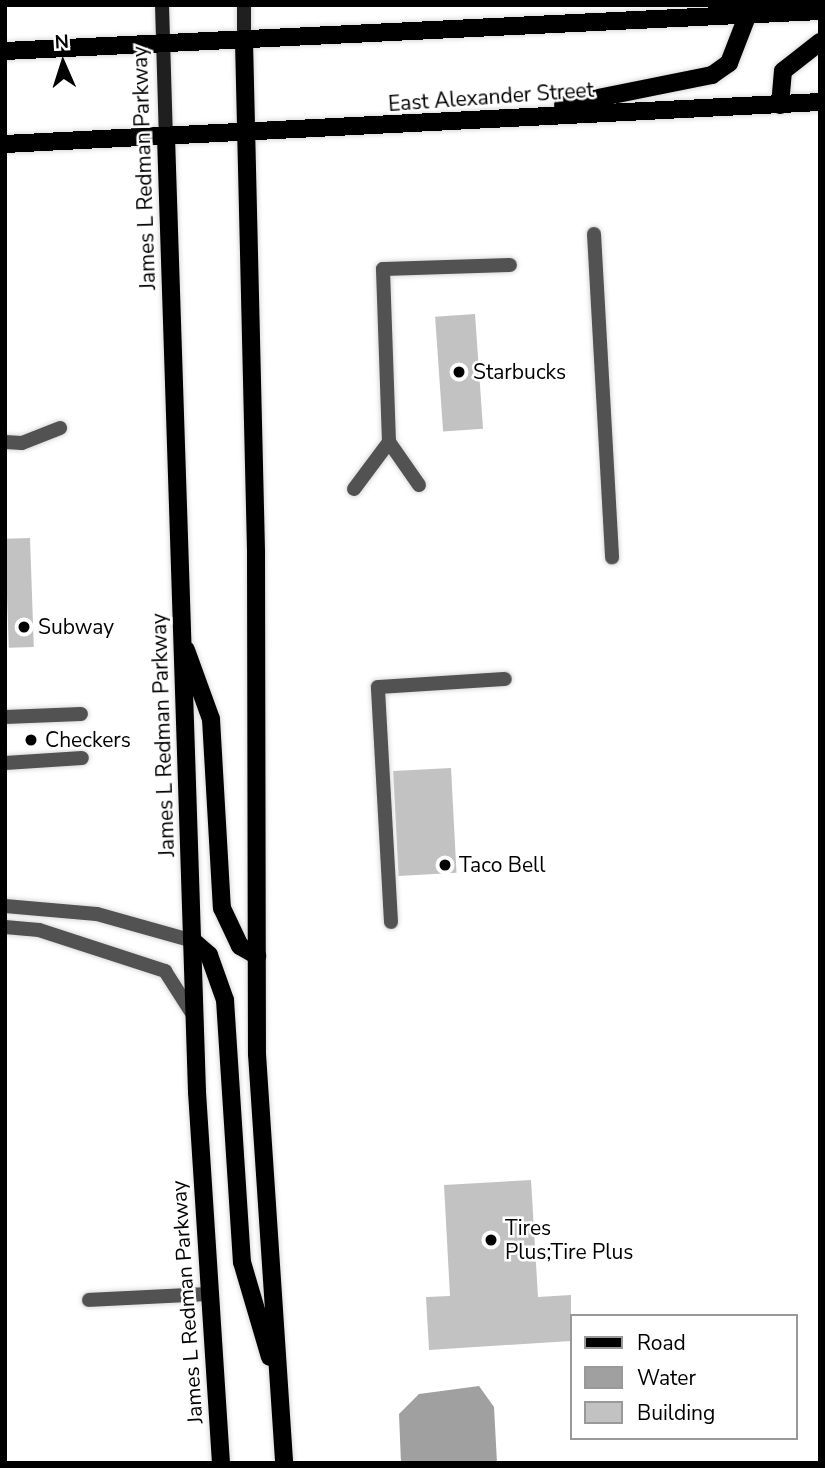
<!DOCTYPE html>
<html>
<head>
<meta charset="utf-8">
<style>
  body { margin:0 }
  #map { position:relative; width:825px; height:1468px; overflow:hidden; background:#fff; font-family:"Nunito Sans",sans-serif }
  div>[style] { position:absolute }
  .water>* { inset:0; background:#a0a0a0 }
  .building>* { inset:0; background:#c2c2c2; transform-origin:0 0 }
  .roads { filter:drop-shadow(0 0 2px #dbdbdb) drop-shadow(0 0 2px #dbdbdb) }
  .lane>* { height:14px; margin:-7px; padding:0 7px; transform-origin:7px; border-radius:7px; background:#525252 }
  .secondary>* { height:14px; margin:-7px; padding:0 7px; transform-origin:7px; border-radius:7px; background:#1f1f1f }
  .primary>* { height:18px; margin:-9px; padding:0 9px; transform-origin:9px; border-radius:9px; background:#000 }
  .dots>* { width:19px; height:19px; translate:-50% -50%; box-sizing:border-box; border:4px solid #fff; border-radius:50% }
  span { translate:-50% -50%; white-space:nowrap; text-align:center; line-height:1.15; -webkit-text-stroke:5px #fff; paint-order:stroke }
  .street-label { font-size:21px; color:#000 }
  .poi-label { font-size:21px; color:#000 }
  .left { translate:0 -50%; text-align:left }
  .frame { position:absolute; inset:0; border:7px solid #000; pointer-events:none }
  .legend { position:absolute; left:570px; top:1314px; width:228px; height:126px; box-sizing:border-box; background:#fff; border:2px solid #999; margin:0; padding:9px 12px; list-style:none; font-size:21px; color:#000 }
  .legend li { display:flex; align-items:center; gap:14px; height:35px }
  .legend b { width:35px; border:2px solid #999 }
  .north { position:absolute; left:28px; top:28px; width:70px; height:70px; -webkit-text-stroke:5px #fff; paint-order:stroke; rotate:357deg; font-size:19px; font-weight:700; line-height:28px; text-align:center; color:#000 }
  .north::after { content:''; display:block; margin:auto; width:24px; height:32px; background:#000; clip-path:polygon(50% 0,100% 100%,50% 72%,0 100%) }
</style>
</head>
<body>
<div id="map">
  <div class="water">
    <i style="clip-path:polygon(479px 1386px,494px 1407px,497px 1463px,401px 1463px,399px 1414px,419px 1394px)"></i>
  </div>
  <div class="building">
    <i style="left:475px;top:314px;width:115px;height:40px;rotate:86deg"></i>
    <i style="left:30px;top:538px;width:109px;height:25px;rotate:88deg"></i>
    <i style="left:451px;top:768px;width:105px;height:58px;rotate:87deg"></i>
    <i style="clip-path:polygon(531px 1180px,538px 1297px,571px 1295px,571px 1341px,429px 1350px,426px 1297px,450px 1296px,444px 1185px)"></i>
  </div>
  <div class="roads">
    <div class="lane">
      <i style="left:594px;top:234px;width:324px;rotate:86.8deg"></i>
      <i style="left:5px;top:442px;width:17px;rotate:3deg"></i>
      <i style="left:22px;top:443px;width:41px;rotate:-21.5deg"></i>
      <i style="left:419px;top:485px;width:52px;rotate:-124.9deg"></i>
      <i style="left:389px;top:442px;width:173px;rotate:-92deg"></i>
      <i style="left:383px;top:269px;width:127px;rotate:-1.8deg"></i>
      <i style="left:354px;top:489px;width:59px;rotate:-53.3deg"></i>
      <i style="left:5px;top:717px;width:76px;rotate:-2.3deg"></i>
      <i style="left:5px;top:763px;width:77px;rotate:-3.7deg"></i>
      <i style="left:5px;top:906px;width:92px;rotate:5deg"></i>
      <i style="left:97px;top:914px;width:100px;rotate:15.7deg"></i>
      <i style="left:391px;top:922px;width:235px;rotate:-93.2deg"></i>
      <i style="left:378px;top:687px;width:127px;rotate:-3.6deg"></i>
      <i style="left:5px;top:927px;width:34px;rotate:5deg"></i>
      <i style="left:39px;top:930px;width:133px;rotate:18deg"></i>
      <i style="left:165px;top:971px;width:56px;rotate:57.4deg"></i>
      <i style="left:89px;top:1300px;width:117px;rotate:-2.9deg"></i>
    </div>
    <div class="secondary">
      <i style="left:162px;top:5px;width:132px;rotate:88.3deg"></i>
      <i style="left:244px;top:5px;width:36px;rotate:90deg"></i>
    </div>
    <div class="primary">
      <i style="left:244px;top:41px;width:511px;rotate:88.65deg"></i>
      <i style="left:256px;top:552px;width:502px;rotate:89.89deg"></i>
      <i style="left:257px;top:1054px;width:410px;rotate:86.2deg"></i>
      <i style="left:5px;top:51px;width:816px;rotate:-2.81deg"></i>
      <i style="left:563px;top:105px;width:152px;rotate:-11.4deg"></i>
      <i style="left:712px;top:75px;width:21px;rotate:-35deg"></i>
      <i style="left:729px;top:63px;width:53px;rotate:-68.8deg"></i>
      <i style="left:780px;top:105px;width:34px;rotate:-85deg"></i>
      <i style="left:783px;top:71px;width:47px;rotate:-38.1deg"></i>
      <i style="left:166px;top:137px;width:956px;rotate:88.14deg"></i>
      <i style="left:197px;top:1092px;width:372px;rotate:86.3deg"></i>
      <i style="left:5px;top:144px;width:816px;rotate:-2.95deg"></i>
      <i style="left:186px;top:650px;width:73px;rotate:70.1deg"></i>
      <i style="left:211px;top:719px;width:189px;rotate:86.7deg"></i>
      <i style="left:222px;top:908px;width:42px;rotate:64.7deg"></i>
      <i style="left:240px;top:946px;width:20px;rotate:30deg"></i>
      <i style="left:193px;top:941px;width:21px;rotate:41deg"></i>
      <i style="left:209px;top:955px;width:48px;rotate:70.4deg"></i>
      <i style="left:225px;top:1000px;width:263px;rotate:86.3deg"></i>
      <i style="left:242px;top:1262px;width:99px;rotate:73.6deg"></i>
    </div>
  </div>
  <div class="dots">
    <i style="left:459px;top:372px;background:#000"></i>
    <i style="left:24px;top:627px;background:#000"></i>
    <i style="left:31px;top:740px;background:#000"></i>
    <i style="left:445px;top:865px;background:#000"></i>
    <i style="left:491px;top:1240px;background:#000"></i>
  </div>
  <div class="street-label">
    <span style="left:491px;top:97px;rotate:-4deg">East Alexander Street</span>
    <span style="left:144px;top:168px;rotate:-92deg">James L Redman Parkway</span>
    <span style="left:163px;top:735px;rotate:-92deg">James L Redman Parkway</span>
    <span style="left:187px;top:1302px;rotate:-94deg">James L Redman Parkway</span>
  </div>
  <div class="poi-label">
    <span class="left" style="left:473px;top:372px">Starbucks</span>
    <span class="left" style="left:38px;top:627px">Subway</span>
    <span class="left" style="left:45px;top:740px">Checkers</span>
    <span class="left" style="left:459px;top:865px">Taco Bell</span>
    <span class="left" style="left:505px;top:1240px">Tires<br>Plus;Tire Plus</span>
  </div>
  <div class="frame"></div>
  <ul class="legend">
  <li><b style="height:9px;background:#000"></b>Road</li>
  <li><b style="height:19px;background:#a0a0a0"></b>Water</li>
  <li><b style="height:19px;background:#c2c2c2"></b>Building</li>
  </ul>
  <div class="north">N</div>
</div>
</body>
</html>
